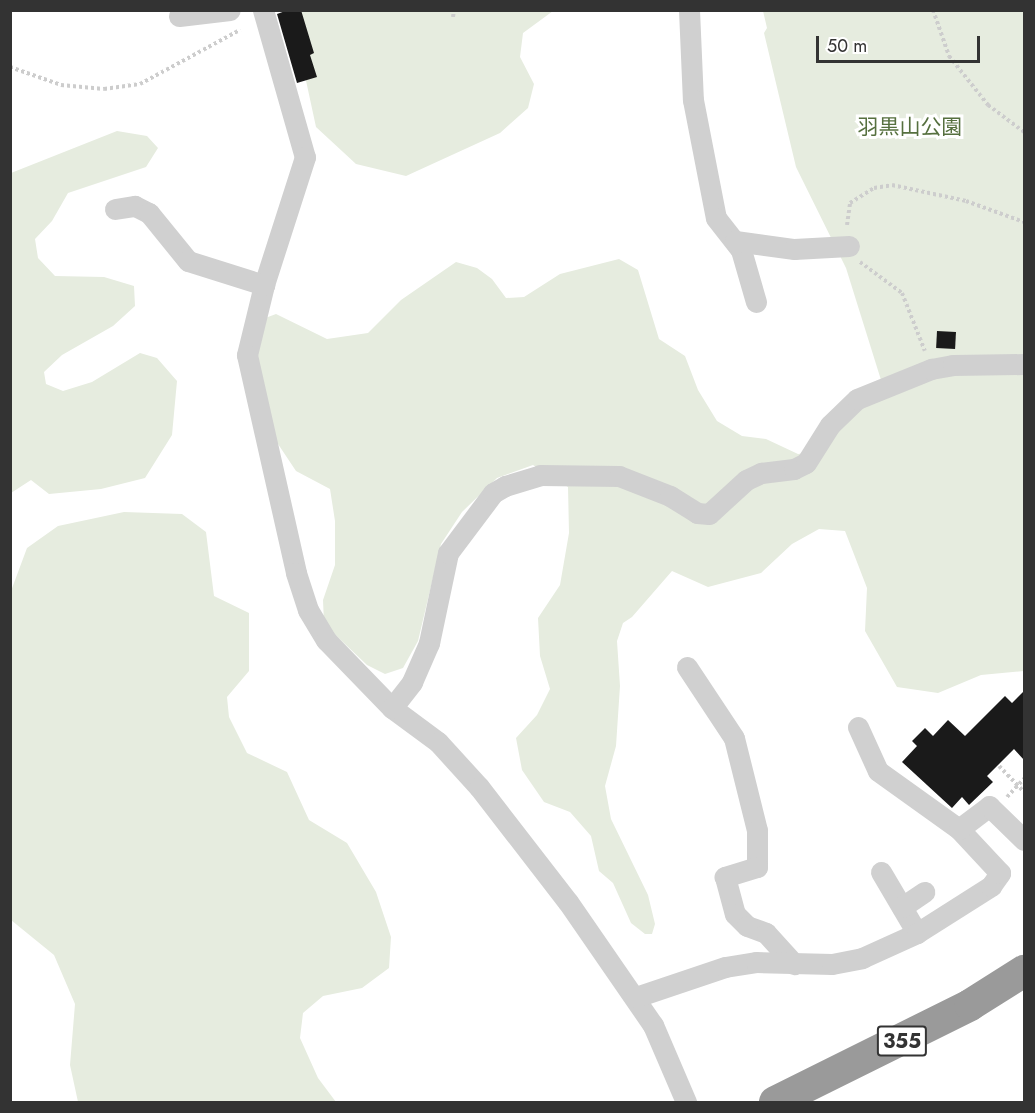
<!DOCTYPE html>
<html>
<head>
<meta charset="utf-8">
<style>
  body { margin:0 }
  #map { position:relative; width:1035px; height:1113px; overflow:hidden; background:#fff; font-family:Jost,"Noto Sans JP",sans-serif }
  div>[style] { position:absolute }
  .green>* { inset:0; background:#e6ecdf }
  .building>* { inset:0; background:#1a1a1a; transform-origin:0 0 }
  .path>* { height:4px; margin-top:-2px; transform-origin:0; background:repeating-linear-gradient(90deg,#cdcdcd 0 3px,transparent 0 6px) }
  .minor>* { height:21px; margin:-10.5px; padding:0 10.5px; transform-origin:10.5px; border-radius:10.5px; background:#d0d0d0 }
  .highway>* { height:32px; margin:-16px; padding:0 16px; transform-origin:16px; border-radius:16px; background:#9a9a9a }
  span { translate:-50% -50%; white-space:nowrap; text-align:center; line-height:1.15; -webkit-text-stroke:6px #fff; paint-order:stroke }
  .shield-label span { padding:2px 4px; background:#fff; border:2px solid; border-radius:4px; -webkit-text-stroke-width:0 }
  .shield-label { font-size:20px; color:#333; font-weight:700 }
  .park-label { font-size:21px; color:#56703f }
  .frame { position:absolute; inset:0; border:12px solid #333; pointer-events:none }
  .scale { position:absolute; left:816px; top:36px; width:164px; height:27px; box-sizing:border-box; border:3px solid #333; border-top:0; padding-left:8px; font-size:18px; line-height:21px; white-space:nowrap; color:#333; -webkit-text-stroke:4px #fff; paint-order:stroke }
</style>
</head>
<body>
<div id="map">
  <div class="green">
    <i style="clip-path:polygon(291px 11px,553px 11px,523px 33px,520px 57px,534px 84px,528px 108px,500px 133px,406px 176px,356px 164px,316px 127px)"></i>
    <i style="clip-path:polygon(763px 11px,1024px 11px,1024px 671px,981px 675px,938px 693px,897px 687px,865px 631px,867px 588px,845px 531px,819px 529px,792px 544px,761px 573px,708px 587px,672px 571px,632px 617px,623px 623px,617px 641px,620px 686px,616px 746px,605px 786px,611px 819px,648px 895px,655px 924px,652px 934px,645px 934px,631px 923px,613px 883px,599px 871px,591px 836px,570px 812px,544px 802px,522px 770px,516px 738px,537px 715px,550px 689px,540px 656px,538px 618px,560px 585px,569px 533px,568px 487px,533px 465px,497px 478px,462px 512px,441px 544px,418px 641px,403px 668px,385px 674px,367px 665px,324px 624px,323px 600px,335px 565px,335px 521px,330px 489px,296px 471px,272px 435px,256px 366px,260px 320px,276px 314px,327px 339px,368px 333px,401px 300px,456px 262px,477px 268px,492px 279px,506px 298px,524px 297px,560px 274px,619px 259px,638px 270px,659px 339px,685px 356px,698px 390px,717px 421px,742px 436px,766px 439px,798px 454px,820px 451px,881px 380px,846px 268px,796px 167px,764px 33px,767px 28px)"></i>
    <i style="clip-path:polygon(117px 131px,147px 136px,158px 148px,146px 167px,68px 193px,52px 221px,35px 239px,38px 258px,55px 276px,104px 277px,134px 286px,135px 306px,113px 326px,62px 355px,44px 372px,46px 384px,63px 391px,92px 382px,140px 353px,157px 358px,177px 381px,172px 435px,145px 478px,101px 489px,49px 494px,31px 480px,11px 493px,11px 173px)"></i>
    <i style="clip-path:polygon(124px 512px,182px 514px,206px 532px,214px 596px,249px 613px,249px 671px,227px 697px,229px 717px,247px 753px,287px 772px,309px 820px,347px 843px,376px 892px,391px 937px,389px 968px,362px 988px,323px 996px,303px 1013px,300px 1038px,318px 1078px,336px 1102px,78px 1102px,70px 1065px,75px 1004px,54px 955px,11px 920px,11px 591px,27px 548px,58px 526px)"></i>
  </div>
  <div class="building">
    <i style="clip-path:polygon(288px 10px,301px 10px,314px 53px,310px 55px,317px 77px,297px 83px,277px 14px)"></i>
    <i style="left:937px;top:331px;width:19px;height:17px;rotate:3deg"></i>
    <i style="clip-path:polygon(1024px 691px,1024px 760px,1014px 749px,987px 776px,993px 782px,969px 805px,962px 797px,952px 808px,902px 762px,917px 746px,912px 741px,925px 728px,933px 736px,948px 720px,965px 736px,1005px 696px,1012px 703px)"></i>
  </div>
  <div class="path">
    <i style="left:933px;top:10px;width:49px;rotate:70.8deg"></i>
    <i style="left:949px;top:56px;width:63px;rotate:51.5deg"></i>
    <i style="left:988px;top:105px;width:45px;rotate:36.9deg"></i>
    <i style="left:453px;top:17px;width:7px;rotate:-82deg"></i>
    <i style="left:10px;top:67px;width:54px;rotate:19.4deg"></i>
    <i style="left:61px;top:85px;width:43px;rotate:5.3deg"></i>
    <i style="left:104px;top:89px;width:36px;rotate:-8deg"></i>
    <i style="left:140px;top:84px;width:114px;rotate:-28.4deg"></i>
    <i style="left:847px;top:225px;width:22px;rotate:-82deg"></i>
    <i style="left:850px;top:203px;width:28px;rotate:-32deg"></i>
    <i style="left:874px;top:188px;width:18px;rotate:-9deg"></i>
    <i style="left:892px;top:185px;width:76px;rotate:12.2deg"></i>
    <i style="left:966px;top:201px;width:62px;rotate:19.9deg"></i>
    <i style="left:860px;top:262px;width:52px;rotate:36.4deg"></i>
    <i style="left:902px;top:293px;width:62px;rotate:68.4deg"></i>
    <i style="left:999px;top:766px;width:36px;rotate:46deg"></i>
    <i style="left:1007px;top:797px;width:25px;rotate:-47deg"></i>
  </div>
  <div class="minor">
    <i style="left:263px;top:10px;width:153px;rotate:74.1deg"></i>
    <i style="left:305px;top:157px;width:134px;rotate:107.8deg"></i>
    <i style="left:264px;top:285px;width:72px;rotate:103.7deg"></i>
    <i style="left:247px;top:355px;width:223px;rotate:77.3deg"></i>
    <i style="left:296px;top:573px;width:39px;rotate:72deg"></i>
    <i style="left:308px;top:610px;width:35px;rotate:59deg"></i>
    <i style="left:326px;top:640px;width:95px;rotate:45.9deg"></i>
    <i style="left:392px;top:708px;width:57px;rotate:36.5deg"></i>
    <i style="left:438px;top:742px;width:61px;rotate:47.7deg"></i>
    <i style="left:479px;top:787px;width:145px;rotate:52.3deg"></i>
    <i style="left:568px;top:902px;width:150px;rotate:55.4deg"></i>
    <i style="left:653px;top:1025px;width:84px;rotate:66.8deg"></i>
    <i style="left:689px;top:10px;width:90px;rotate:87.5deg"></i>
    <i style="left:693px;top:100px;width:120px;rotate:79deg"></i>
    <i style="left:716px;top:218px;width:41px;rotate:52deg"></i>
    <i style="left:741px;top:250px;width:54px;rotate:73.9deg"></i>
    <i style="left:179px;top:16px;width:51px;rotate:-6.7deg"></i>
    <i style="left:115px;top:209px;width:20px;rotate:-9deg"></i>
    <i style="left:135px;top:206px;width:16px;rotate:27deg"></i>
    <i style="left:149px;top:213px;width:62px;rotate:50.9deg"></i>
    <i style="left:188px;top:261px;width:80px;rotate:17.5deg"></i>
    <i style="left:735px;top:241px;width:60px;rotate:7.7deg"></i>
    <i style="left:794px;top:249px;width:55px;rotate:-3.1deg"></i>
    <i style="left:687px;top:667px;width:85px;rotate:56.5deg"></i>
    <i style="left:734px;top:738px;width:95px;rotate:76deg"></i>
    <i style="left:757px;top:830px;width:37px;rotate:90deg"></i>
    <i style="left:757px;top:867px;width:34px;rotate:163deg"></i>
    <i style="left:725px;top:877px;width:38px;rotate:75deg"></i>
    <i style="left:735px;top:914px;width:17px;rotate:45deg"></i>
    <i style="left:747px;top:926px;width:20px;rotate:20deg"></i>
    <i style="left:766px;top:933px;width:42px;rotate:47.9deg"></i>
    <i style="left:392px;top:708px;width:33px;rotate:-52deg"></i>
    <i style="left:412px;top:682px;width:43px;rotate:-66.4deg"></i>
    <i style="left:429px;top:643px;width:92px;rotate:-78.1deg"></i>
    <i style="left:448px;top:553px;width:75px;rotate:-53.1deg"></i>
    <i style="left:493px;top:493px;width:14px;rotate:-30deg"></i>
    <i style="left:505px;top:486px;width:37px;rotate:-17deg"></i>
    <i style="left:540px;top:475px;width:79px;rotate:0.7deg"></i>
    <i style="left:619px;top:476px;width:55px;rotate:21.4deg"></i>
    <i style="left:670px;top:496px;width:32px;rotate:32deg"></i>
    <i style="left:697px;top:513px;width:12px;rotate:5deg"></i>
    <i style="left:709px;top:514px;width:50px;rotate:-42.6deg"></i>
    <i style="left:746px;top:480px;width:17px;rotate:-25deg"></i>
    <i style="left:761px;top:473px;width:33px;rotate:-7deg"></i>
    <i style="left:794px;top:469px;width:13px;rotate:-27deg"></i>
    <i style="left:806px;top:463px;width:45px;rotate:-57.7deg"></i>
    <i style="left:830px;top:425px;width:37px;rotate:-44deg"></i>
    <i style="left:857px;top:399px;width:80px;rotate:-22.1deg"></i>
    <i style="left:931px;top:369px;width:22px;rotate:-10deg"></i>
    <i style="left:953px;top:365px;width:71px;rotate:-0.8deg"></i>
    <i style="left:858px;top:727px;width:48px;rotate:65.6deg"></i>
    <i style="left:878px;top:771px;width:100px;rotate:35.6deg"></i>
    <i style="left:881px;top:872px;width:71px;rotate:59.5deg"></i>
    <i style="left:902px;top:907px;width:27px;rotate:-34deg"></i>
    <i style="left:636px;top:997px;width:94px;rotate:-18.6deg"></i>
    <i style="left:725px;top:967px;width:31px;rotate:-9deg"></i>
    <i style="left:756px;top:962px;width:76px;rotate:1.5deg"></i>
    <i style="left:832px;top:964px;width:31px;rotate:-11deg"></i>
    <i style="left:862px;top:958px;width:60px;rotate:-24.4deg"></i>
    <i style="left:917px;top:933px;width:88px;rotate:-32.4deg"></i>
    <i style="left:991px;top:886px;width:16px;rotate:-55deg"></i>
    <i style="left:1000px;top:873px;width:60px;rotate:-133deg"></i>
    <i style="left:959px;top:829px;width:38px;rotate:-37deg"></i>
    <i style="left:989px;top:806px;width:49px;rotate:44.2deg"></i>
  </div>
  <div class="highway">
    <i style="left:775px;top:1102px;width:218px;rotate:-26.4deg"></i>
    <i style="left:970px;top:1005px;width:64px;rotate:-32.2deg"></i>
  </div>
  <div class="shield-label">
    <span style="left:902px;top:1041px">355</span>
  </div>
  <div class="park-label">
    <span style="left:910px;top:127px">羽黒山公園</span>
  </div>
  <div class="frame"></div>
  <div class="scale">50 m</div>
</div>
</body>
</html>
